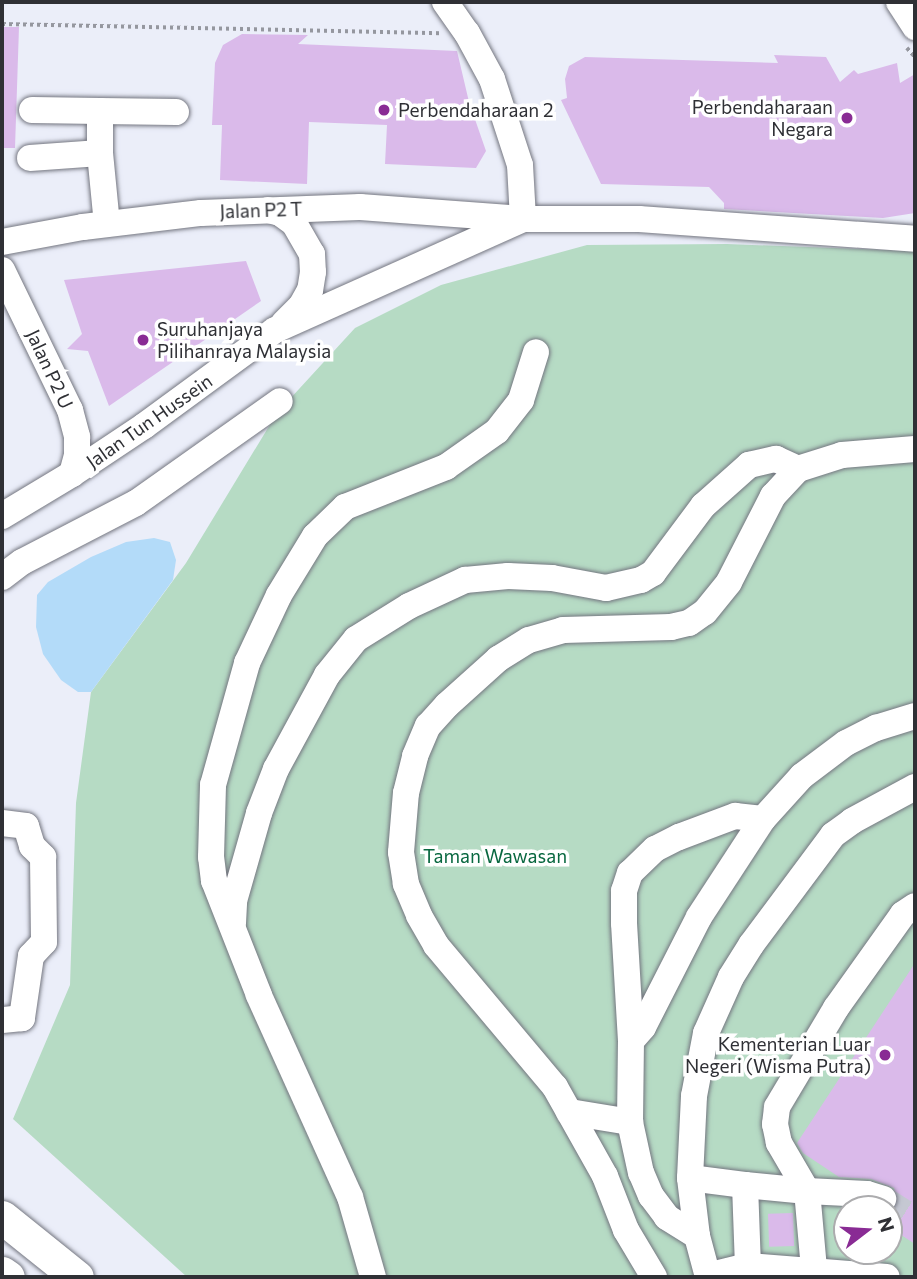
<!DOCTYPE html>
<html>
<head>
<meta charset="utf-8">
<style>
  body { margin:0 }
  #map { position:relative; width:917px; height:1279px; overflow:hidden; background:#ebeef9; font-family:Commissioner,sans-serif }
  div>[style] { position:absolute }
  .green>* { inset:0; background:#b6dbc4 }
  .water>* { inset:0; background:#b3dbf9 }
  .building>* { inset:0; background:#dabaea; transform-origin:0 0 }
  .minor-tunnel>* { height:26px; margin-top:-13px; transform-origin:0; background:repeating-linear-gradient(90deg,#c5c8d2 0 26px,transparent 0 39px) }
  .path>* { height:3.5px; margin-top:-1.75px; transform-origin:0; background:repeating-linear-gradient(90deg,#95979f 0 3.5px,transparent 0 7px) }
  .roads { filter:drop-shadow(0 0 2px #747680) drop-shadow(0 0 2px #747680) }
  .minor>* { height:26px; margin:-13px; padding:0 13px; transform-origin:13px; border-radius:13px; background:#fff }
  .major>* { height:33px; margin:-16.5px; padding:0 16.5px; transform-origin:16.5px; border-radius:16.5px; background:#fff }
  .dots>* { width:19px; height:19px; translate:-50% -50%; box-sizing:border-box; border:4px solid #fff; border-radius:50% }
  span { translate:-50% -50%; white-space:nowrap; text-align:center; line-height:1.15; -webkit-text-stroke:7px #fff; paint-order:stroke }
  .poi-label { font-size:19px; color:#2f3035 }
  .right { translate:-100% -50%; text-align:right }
  .left { translate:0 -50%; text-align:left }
  .street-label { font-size:19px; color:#2f3035 }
  .park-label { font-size:19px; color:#096840 }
  .frame { position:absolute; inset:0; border:4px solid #2f3035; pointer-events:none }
  .north { position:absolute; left:833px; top:1195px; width:70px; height:70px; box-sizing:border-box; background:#fff; border:2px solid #acacae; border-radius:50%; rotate:73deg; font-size:19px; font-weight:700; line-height:28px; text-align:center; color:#2f3035 }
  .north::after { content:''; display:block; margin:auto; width:24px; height:32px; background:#892b94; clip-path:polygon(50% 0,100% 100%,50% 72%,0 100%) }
</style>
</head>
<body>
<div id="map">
  <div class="green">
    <i style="clip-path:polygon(evenodd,727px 244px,915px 251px,915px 1277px,187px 1277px,13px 1119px,70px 985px,76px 803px,91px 692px,186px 563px,277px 413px,355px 328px,441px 285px,587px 245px,727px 244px,847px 1209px,889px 1209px,889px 1251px,847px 1251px,847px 1209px)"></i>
  </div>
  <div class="water">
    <i style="clip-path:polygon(154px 538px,170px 542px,176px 560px,173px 580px,91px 692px,78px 692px,61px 680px,43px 654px,36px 627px,37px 595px,48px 582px,91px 557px,126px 542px)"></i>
  </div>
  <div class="building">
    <i style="clip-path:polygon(2px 27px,19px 27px,15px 148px,2px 148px)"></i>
    <i style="clip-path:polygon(242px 34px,308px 35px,298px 44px,457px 51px,469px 102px,486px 151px,476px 168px,385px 164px,387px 125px,309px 122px,307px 184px,220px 180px,222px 125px,212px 125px,215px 63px,223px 45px)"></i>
    <i style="clip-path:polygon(774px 55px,826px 57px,840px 82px,854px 70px,858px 74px,897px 63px,900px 83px,915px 74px,915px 213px,883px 218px,724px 209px,724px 203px,709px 187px,601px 184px,561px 100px,567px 98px,565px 79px,569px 66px,585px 57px,778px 63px)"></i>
    <i style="clip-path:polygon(246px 261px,261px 301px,109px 406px,88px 351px,67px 349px,82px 334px,64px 280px)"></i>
    <i style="clip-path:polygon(915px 963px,915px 1244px,889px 1227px,889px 1213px,898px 1203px,894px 1188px,871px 1179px,839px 1177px,803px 1153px,797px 1143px)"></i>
    <i style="left:793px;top:1213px;width:33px;height:25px;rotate:88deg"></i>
  </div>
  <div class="minor-tunnel">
    <i style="left:883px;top:1199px;width:38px;rotate:32deg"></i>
  </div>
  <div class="path">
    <i style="left:2px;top:24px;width:439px;rotate:1.2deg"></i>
    <i style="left:907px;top:48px;width:12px;rotate:48deg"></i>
  </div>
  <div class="roads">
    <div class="minor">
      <i style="left:445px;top:2px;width:38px;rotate:55deg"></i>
      <i style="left:467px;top:33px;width:52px;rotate:61.5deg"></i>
      <i style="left:492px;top:79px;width:90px;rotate:72deg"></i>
      <i style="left:520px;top:165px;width:54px;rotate:86.8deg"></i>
      <i style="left:899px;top:2px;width:30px;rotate:57deg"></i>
      <i style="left:32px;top:110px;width:68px;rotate:0.8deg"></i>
      <i style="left:100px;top:111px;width:42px;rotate:90deg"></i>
      <i style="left:100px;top:111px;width:76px;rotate:0.8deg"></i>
      <i style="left:30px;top:158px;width:70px;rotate:-4.1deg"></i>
      <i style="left:100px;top:153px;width:71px;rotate:84.4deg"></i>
      <i style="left:268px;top:210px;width:12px;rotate:14deg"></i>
      <i style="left:280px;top:213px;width:17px;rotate:36deg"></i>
      <i style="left:294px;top:223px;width:36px;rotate:60deg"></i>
      <i style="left:312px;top:254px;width:18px;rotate:87deg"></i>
      <i style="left:313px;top:272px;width:18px;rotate:99deg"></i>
      <i style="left:310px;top:290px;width:18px;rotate:119deg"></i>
      <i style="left:301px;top:306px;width:24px;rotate:135deg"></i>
      <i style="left:2px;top:242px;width:82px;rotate:-10.5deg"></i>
      <i style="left:83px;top:227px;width:119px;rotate:-6.8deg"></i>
      <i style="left:201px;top:213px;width:159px;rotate:-2.2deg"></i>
      <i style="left:360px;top:207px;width:163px;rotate:4.2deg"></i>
      <i style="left:523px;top:219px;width:116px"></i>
      <i style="left:639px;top:219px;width:277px;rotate:4.1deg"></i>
      <i style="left:2px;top:270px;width:156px;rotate:64.1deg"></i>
      <i style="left:70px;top:410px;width:28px;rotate:75deg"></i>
      <i style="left:77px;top:437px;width:18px;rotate:90deg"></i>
      <i style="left:77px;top:455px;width:20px;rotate:105deg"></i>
      <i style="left:2px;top:516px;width:82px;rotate:-31deg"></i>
      <i style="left:72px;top:474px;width:87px;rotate:-33.7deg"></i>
      <i style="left:144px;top:426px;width:162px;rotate:-36.2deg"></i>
      <i style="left:275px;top:330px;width:269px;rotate:-24.1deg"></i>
      <i style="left:2px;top:577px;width:25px;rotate:-37deg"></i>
      <i style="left:22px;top:562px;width:128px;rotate:-27.4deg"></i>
      <i style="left:136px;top:503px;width:176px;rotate:-35.3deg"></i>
      <i style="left:2px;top:823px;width:24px;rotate:7deg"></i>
      <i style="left:26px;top:826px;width:21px;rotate:73deg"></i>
      <i style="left:32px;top:846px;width:16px;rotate:45deg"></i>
      <i style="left:43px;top:857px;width:85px;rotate:89.3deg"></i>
      <i style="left:44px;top:942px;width:19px;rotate:133deg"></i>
      <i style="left:31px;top:956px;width:63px;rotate:98.3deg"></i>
      <i style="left:22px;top:1018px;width:20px;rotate:174deg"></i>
      <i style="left:233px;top:923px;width:22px;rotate:-87deg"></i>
      <i style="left:234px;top:901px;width:91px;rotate:-74.1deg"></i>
      <i style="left:259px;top:813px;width:47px;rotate:-68.9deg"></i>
      <i style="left:276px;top:769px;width:107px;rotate:-61.5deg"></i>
      <i style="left:327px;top:675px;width:46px;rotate:-51.1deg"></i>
      <i style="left:356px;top:639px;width:62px;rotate:-31.9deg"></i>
      <i style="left:409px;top:606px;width:62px;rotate:-24.9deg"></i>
      <i style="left:465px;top:580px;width:43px;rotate:-5.3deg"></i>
      <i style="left:508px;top:576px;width:44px;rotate:2.6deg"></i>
      <i style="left:552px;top:578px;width:55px;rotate:10.5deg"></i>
      <i style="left:606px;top:588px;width:36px;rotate:-13deg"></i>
      <i style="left:641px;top:580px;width:14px;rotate:-30deg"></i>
      <i style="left:653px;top:573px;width:84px;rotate:-53.3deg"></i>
      <i style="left:703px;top:506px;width:62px;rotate:-41.7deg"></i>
      <i style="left:749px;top:465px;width:28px;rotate:-13deg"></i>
      <i style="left:776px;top:459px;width:24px;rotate:24deg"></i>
      <i style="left:631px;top:1041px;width:18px;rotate:-49deg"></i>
      <i style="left:643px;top:1027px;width:123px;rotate:-63deg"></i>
      <i style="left:699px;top:917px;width:117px;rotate:-56.9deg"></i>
      <i style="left:569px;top:1112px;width:62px;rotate:9.3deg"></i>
      <i style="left:690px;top:1178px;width:55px;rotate:7.3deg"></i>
      <i style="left:745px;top:1185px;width:81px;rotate:87.9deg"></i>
      <i style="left:748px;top:1266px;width:42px;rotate:166.3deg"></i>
      <i style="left:745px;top:1185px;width:62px;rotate:5.5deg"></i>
      <i style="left:807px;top:1191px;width:56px;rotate:-120.3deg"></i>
      <i style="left:779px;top:1143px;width:19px;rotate:-102deg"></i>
      <i style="left:775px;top:1124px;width:17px;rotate:-83deg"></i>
      <i style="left:777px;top:1107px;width:115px;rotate:-59.2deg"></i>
      <i style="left:836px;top:1008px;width:115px;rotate:-54.5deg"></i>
      <i style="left:903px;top:914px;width:14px;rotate:-34deg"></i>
      <i style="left:697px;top:1236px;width:36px;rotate:-148deg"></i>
      <i style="left:667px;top:1217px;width:26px;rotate:-127deg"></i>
      <i style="left:651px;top:1196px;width:25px;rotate:-113deg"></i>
      <i style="left:641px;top:1173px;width:52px;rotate:-102.2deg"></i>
      <i style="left:630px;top:1122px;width:81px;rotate:-89.3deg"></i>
      <i style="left:631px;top:1041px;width:118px;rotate:-93.4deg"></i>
      <i style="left:624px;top:923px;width:32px;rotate:-90deg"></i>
      <i style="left:624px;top:891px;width:19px;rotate:-72deg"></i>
      <i style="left:630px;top:873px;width:35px;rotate:-44deg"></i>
      <i style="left:655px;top:849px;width:27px;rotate:-27deg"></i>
      <i style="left:679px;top:837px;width:60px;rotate:-20.6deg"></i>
      <i style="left:735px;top:816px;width:28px;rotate:6deg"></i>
      <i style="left:763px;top:819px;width:58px;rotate:-47.8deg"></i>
      <i style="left:802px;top:776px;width:55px;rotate:-36.9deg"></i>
      <i style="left:846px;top:743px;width:34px;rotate:-27deg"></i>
      <i style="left:876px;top:728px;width:41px;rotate:-17.1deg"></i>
      <i style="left:748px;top:1266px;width:139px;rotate:4.5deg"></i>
      <i style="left:814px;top:1269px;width:78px;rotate:-95.1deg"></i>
      <i style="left:807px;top:1191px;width:60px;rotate:2.9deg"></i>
      <i style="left:867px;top:1194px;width:17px;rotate:17deg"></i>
      <i style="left:373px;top:1277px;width:83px;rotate:-106deg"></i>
      <i style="left:350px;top:1197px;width:222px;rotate:-114.3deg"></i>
      <i style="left:259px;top:995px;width:123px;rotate:-111.5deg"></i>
      <i style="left:214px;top:881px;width:24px;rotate:-97deg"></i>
      <i style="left:211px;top:857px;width:72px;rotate:-88.4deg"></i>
      <i style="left:213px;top:785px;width:127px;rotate:-74.4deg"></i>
      <i style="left:247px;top:663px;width:75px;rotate:-64.8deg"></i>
      <i style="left:279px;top:595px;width:69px;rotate:-58.6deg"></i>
      <i style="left:315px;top:536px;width:42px;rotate:-44deg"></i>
      <i style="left:345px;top:507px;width:109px;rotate:-21.6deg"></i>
      <i style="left:446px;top:467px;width:62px;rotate:-35.2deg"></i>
      <i style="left:497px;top:431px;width:39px;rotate:-52deg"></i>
      <i style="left:521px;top:400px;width:50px;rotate:-72.6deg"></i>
      <i style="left:654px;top:1277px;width:55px;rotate:-120.8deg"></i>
      <i style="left:626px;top:1230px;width:58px;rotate:-111.3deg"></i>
      <i style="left:605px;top:1176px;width:102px;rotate:-119.3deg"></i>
      <i style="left:555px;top:1087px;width:185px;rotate:-130deg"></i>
      <i style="left:436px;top:945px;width:34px;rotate:-120deg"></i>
      <i style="left:419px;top:915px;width:34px;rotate:-113deg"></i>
      <i style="left:406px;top:884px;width:32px;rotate:-99deg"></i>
      <i style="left:401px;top:852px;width:59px;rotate:-85.2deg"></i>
      <i style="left:406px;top:793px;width:38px;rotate:-76deg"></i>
      <i style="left:415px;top:756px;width:33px;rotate:-67deg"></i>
      <i style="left:428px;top:726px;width:28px;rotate:-48deg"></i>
      <i style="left:447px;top:705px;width:69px;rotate:-42deg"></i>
      <i style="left:498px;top:659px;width:36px;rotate:-32deg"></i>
      <i style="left:529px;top:640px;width:35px;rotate:-16deg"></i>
      <i style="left:563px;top:630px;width:108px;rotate:-1.6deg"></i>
      <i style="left:671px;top:627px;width:18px;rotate:-13deg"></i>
      <i style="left:689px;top:623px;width:19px;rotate:-35deg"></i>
      <i style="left:705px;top:612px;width:38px;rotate:-51deg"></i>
      <i style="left:729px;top:582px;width:97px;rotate:-62.9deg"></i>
      <i style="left:773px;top:496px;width:37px;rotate:-47deg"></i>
      <i style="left:798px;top:469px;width:46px;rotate:-17.7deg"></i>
      <i style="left:842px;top:455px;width:73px;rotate:-4.7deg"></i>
      <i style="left:708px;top:1277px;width:42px;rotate:-105deg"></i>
      <i style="left:697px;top:1236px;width:58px;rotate:-96.9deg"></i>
      <i style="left:690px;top:1178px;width:82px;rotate:-87.2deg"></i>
      <i style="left:694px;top:1096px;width:64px;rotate:-79.2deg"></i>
      <i style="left:706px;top:1033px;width:61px;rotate:-65.9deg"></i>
      <i style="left:731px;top:977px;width:38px;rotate:-58deg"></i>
      <i style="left:751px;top:945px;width:137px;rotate:-53.3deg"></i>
      <i style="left:833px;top:835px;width:24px;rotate:-36deg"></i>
      <i style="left:852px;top:821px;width:72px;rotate:-28.4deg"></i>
    </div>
    <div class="major">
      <i style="left:2px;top:1217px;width:96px;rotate:38.7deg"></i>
      <i style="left:2px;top:1273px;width:7px;rotate:34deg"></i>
    </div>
  </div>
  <div class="dots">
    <i style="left:384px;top:110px;background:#892b94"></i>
    <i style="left:847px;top:118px;background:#892b94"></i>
    <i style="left:143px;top:340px;background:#892b94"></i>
    <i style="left:885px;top:1055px;background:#892b94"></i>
  </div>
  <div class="poi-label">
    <span class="right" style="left:833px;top:118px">Perbendaharaan<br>Negara</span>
    <span class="left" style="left:398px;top:110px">Perbendaharaan 2</span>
    <span class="left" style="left:157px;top:340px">Suruhanjaya<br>Pilihanraya Malaysia</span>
    <span class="right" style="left:871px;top:1055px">Kementerian Luar<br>Negeri (Wisma Putra)</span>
  </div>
  <div class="street-label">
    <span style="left:261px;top:210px;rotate:-2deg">Jalan P2 T</span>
    <span style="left:50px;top:369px;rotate:65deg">Jalan P2 U</span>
    <span style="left:149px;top:421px;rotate:-35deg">Jalan Tun Hussein</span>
  </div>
  <div class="park-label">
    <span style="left:495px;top:856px">Taman Wawasan</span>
  </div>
  <div class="frame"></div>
  <div class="north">N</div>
</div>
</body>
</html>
